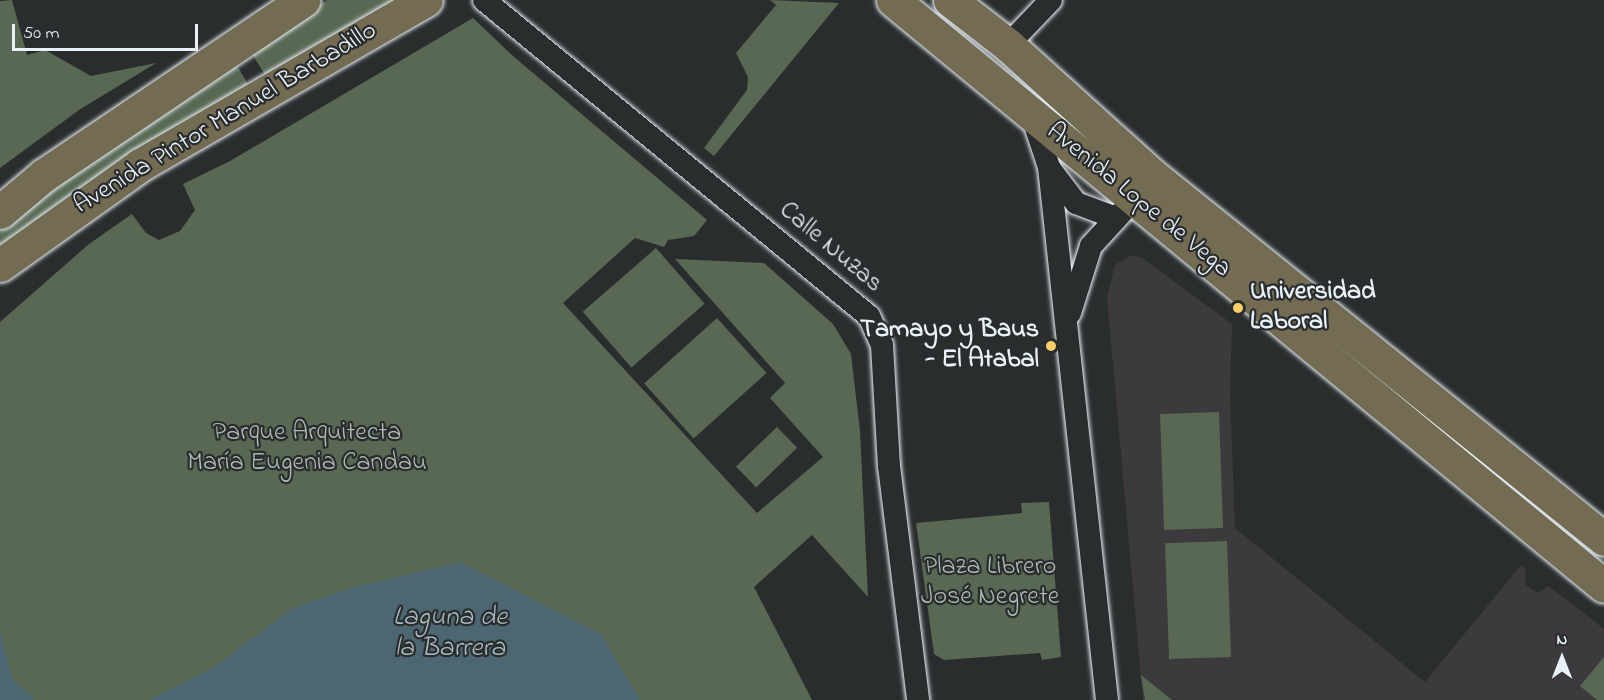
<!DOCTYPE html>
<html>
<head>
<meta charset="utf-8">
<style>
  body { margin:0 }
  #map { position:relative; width:1604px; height:700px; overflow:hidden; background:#2a2d2e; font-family:"Indie Flower",sans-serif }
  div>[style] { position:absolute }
  .built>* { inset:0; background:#3d3a3e }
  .green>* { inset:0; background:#586852; transform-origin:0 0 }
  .water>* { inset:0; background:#4d6772 }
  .roads { filter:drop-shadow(0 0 2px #e8f1f8) drop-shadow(0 0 2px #e8f1f8) }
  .minor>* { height:22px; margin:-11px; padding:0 11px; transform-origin:11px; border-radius:11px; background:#2a2d2e }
  .primary>* { height:33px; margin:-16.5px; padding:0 16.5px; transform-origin:16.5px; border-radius:16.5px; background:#736b52 }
  .dots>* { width:16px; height:16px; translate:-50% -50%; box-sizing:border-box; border:3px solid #2a2d2e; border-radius:50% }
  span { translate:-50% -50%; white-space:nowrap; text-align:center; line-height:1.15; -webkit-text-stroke:4.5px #2a2d2e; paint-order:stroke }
  .street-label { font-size:26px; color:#e8f1f8 }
  .poi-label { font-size:26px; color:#e8f1f8; font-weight:700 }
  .left { translate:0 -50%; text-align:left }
  .right { translate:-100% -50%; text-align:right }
  .park-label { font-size:26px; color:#aebab6 }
  .water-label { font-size:27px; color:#aabac2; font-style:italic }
  .north { position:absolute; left:1532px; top:628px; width:60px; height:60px; -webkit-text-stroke:4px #2a2d2e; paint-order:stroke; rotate:0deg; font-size:16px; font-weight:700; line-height:24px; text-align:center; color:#e8f1f8 }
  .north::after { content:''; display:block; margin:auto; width:21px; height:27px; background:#e8f1f8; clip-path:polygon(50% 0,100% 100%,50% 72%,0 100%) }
  .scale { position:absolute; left:12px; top:24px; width:186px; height:27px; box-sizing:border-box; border:3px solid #e8f1f8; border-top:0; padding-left:8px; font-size:18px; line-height:21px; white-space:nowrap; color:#e8f1f8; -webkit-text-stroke:4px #2a2d2e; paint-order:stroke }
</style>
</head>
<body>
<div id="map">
  <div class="built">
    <i style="clip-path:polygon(1132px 255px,1144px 259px,1232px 324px,1230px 396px,1235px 528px,1425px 682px,1521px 565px,1526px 569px,1525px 584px,1530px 588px,1537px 593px,1549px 586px,1604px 629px,1604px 700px,1143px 700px,1107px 297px,1115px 265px)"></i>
  </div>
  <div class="green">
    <i style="clip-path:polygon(12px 0,27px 55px,45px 50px,91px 76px,156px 63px,79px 110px,0 168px,0 1px)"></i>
    <i style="clip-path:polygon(327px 0,402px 0,267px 78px,250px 51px)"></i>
    <i style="clip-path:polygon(770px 0,839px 3px,714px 156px,704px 148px,747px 90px,748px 77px,736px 53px,776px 5px)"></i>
    <i style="clip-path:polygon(473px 18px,513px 56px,707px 220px,694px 236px,668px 240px,664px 247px,635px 238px,563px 303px,757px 513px,823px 457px,770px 398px,785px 383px,675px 259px,764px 263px,833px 324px,851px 354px,860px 431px,868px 597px,812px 535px,754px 587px,812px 700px,0 700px,0 322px,89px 244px,132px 214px,146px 233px,159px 240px,180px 231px,195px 210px,183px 184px,230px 161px)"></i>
    <i style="clip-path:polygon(235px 62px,250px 88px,0 252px,0 231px,58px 182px)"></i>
    <i style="left:656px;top:248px;width:74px;height:97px;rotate:49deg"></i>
    <i style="left:717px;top:318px;width:74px;height:98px;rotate:48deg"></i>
    <i style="left:1219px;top:412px;width:116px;height:59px;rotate:88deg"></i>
    <i style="left:777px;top:427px;width:29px;height:57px;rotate:46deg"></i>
    <i style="clip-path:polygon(1049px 502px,1061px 657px,1042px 660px,1040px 653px,944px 660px,934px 654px,916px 523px,1022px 513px,1021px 503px)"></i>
    <i style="left:1227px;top:541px;width:116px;height:62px;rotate:88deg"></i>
    <i style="clip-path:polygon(1604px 657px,1604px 700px,1597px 700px,1580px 686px)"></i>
    <i style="clip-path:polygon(1141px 675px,1172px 700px,1145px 700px)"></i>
  </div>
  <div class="water">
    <i style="clip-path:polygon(460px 562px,601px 634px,640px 700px,149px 700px,214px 667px,293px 608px,351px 588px)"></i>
    <i style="clip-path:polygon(0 631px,13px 680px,35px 700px,0 700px)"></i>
  </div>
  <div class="roads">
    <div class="minor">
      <i style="left:484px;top:0;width:498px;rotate:39.4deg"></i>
      <i style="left:869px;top:316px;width:32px;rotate:66deg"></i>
      <i style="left:882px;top:345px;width:121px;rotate:86.7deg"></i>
      <i style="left:889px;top:466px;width:236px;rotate:82.9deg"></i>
      <i style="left:1008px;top:45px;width:62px;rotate:-46.3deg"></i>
      <i style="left:1032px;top:116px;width:54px;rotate:71.6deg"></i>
      <i style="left:1049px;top:167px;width:536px;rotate:83.79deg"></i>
      <i style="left:1050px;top:169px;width:43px;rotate:52.6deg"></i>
      <i style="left:1076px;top:203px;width:43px;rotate:20.6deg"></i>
      <i style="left:1070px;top:313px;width:70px;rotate:-72.6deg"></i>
      <i style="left:1091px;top:246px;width:65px;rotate:-47.5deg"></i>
    </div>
    <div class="primary">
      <i style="left:893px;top:0;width:921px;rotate:39.5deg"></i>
      <i style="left:950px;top:0;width:73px;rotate:37.8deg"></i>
      <i style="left:1008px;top:45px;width:194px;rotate:42.1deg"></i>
      <i style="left:1152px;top:175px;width:580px;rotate:38.84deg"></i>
      <i style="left:0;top:212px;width:57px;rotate:-40.1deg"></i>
      <i style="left:44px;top:175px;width:313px;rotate:-34deg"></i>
      <i style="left:0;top:265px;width:172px;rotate:-35.5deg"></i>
      <i style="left:140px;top:165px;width:330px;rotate:-30deg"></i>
    </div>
  </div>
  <div class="dots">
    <i style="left:1238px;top:308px;background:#ffd166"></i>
    <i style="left:1051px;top:346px;background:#ffd166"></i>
  </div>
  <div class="street-label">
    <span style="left:226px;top:119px;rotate:-31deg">Avenida Pintor Manuel Barbadillo</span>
    <span style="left:1138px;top:201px;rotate:39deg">Avenida Lope de Vega</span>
    <span style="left:830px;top:248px;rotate:40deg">Calle Nuzas</span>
  </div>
  <div class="poi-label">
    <span class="left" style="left:1250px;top:308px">Universidad<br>Laboral</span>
    <span class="right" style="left:1039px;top:346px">Tamayo y Baus<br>- El Atabal</span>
  </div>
  <div class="park-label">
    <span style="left:307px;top:449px">Parque Arquitecta<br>María Eugenia Candau</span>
    <span style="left:990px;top:583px">Plaza Librero<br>José Negrete</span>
  </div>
  <div class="water-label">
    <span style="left:450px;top:633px">Laguna de<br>la Barrera</span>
  </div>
  <div class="north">N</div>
  <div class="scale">50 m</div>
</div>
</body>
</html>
